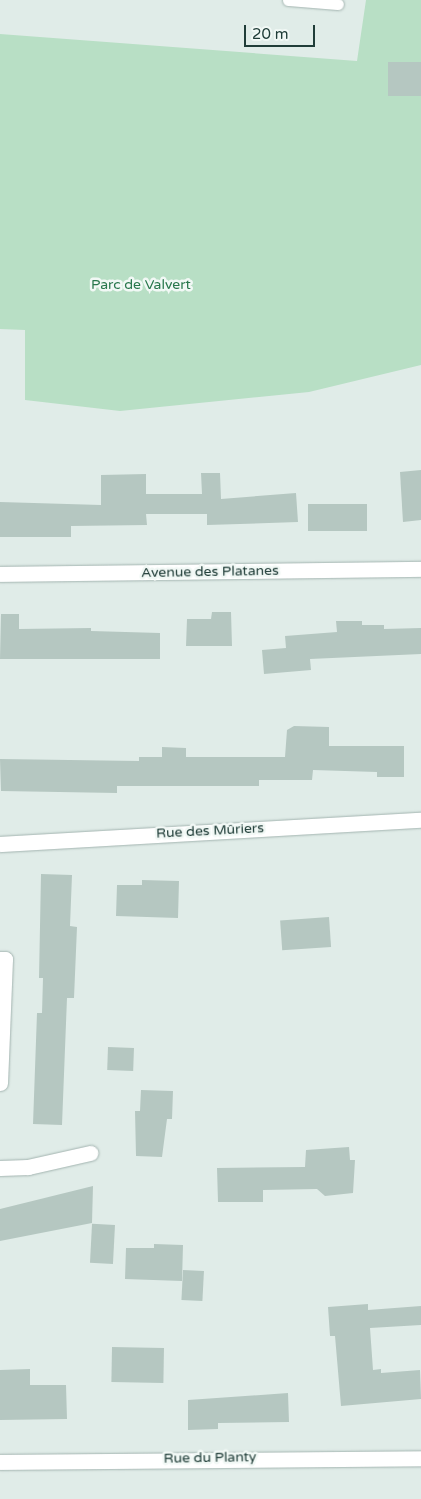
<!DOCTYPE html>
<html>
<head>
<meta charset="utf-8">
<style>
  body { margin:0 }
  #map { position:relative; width:421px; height:1499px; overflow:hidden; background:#e0ece8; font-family:"Varela Round",sans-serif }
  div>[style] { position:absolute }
  .green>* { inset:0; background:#b8dfc5 }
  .building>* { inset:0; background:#b5c7c1; transform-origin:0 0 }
  .roads { filter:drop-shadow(0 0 1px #a3b4b0) drop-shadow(0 0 1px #a3b4b0) }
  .lane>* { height:11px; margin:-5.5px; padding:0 5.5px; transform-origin:5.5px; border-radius:5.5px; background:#fff }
  .street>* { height:15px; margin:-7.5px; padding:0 7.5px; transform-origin:7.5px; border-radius:7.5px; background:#fff }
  span { translate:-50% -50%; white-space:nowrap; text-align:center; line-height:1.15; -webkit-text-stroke:5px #f1f8f5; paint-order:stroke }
  .park-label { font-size:14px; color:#28774c }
  .street-label { font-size:14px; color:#203d38 }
  .scale { position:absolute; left:244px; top:25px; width:71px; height:22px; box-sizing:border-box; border:2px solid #203d38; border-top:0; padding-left:6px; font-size:15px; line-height:18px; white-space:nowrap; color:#203d38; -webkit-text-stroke:4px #f1f8f5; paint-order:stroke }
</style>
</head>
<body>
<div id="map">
  <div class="green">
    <i style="clip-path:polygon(366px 0,421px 0,421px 365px,309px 392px,120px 411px,25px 400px,25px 330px,0 329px,0 34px,357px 61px)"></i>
  </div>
  <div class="building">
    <i style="left:388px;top:62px;width:33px;height:34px"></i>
    <i style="clip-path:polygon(421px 470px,421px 520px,403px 522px,400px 472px)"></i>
    <i style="clip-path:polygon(201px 473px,220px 473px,221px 499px,296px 493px,298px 522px,207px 525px,207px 514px,146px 514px,147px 525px,71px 526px,71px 537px,0 537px,0 502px,101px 505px,101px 475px,146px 474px,146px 494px,202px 494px)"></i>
    <i style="left:367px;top:504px;width:27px;height:59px;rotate:90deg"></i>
    <i style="clip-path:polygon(212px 612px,231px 612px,232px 646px,186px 646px,187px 619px,211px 619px)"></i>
    <i style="clip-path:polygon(1px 614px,19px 614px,19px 629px,91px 628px,91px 631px,160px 633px,160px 659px,0 659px)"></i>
    <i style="clip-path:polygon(336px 621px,362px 621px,362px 625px,384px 625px,384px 629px,421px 628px,421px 654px,310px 659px,311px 670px,264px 674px,262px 650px,286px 648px,285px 636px,337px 632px)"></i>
    <i style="clip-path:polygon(294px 726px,329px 727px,329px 746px,404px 746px,404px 777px,377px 777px,377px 772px,313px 770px,312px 780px,259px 780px,259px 786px,117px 786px,117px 793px,1px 791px,0 759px,139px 761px,139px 757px,162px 757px,162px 747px,186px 748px,186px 757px,285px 757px,287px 730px)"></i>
    <i style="clip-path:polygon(41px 874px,72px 875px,70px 926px,77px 927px,74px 998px,67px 998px,62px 1125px,33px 1124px,37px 1013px,42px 1013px,43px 978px,39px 978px)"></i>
    <i style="clip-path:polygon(142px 880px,179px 881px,178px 918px,116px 916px,117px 885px,142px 885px)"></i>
    <i style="left:329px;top:917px;width:30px;height:49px;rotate:86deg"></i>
    <i style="left:108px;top:1047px;width:26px;height:23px;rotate:2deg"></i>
    <i style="clip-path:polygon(141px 1090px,173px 1091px,172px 1119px,167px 1119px,162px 1157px,136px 1156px,135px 1111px,140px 1111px)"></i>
    <i style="clip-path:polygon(349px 1147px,350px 1160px,355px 1160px,353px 1193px,325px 1196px,317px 1189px,263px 1190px,263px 1202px,218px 1202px,217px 1168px,305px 1167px,306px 1150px)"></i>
    <i style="clip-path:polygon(93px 1186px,92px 1223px,0 1241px,0 1209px)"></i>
    <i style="left:115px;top:1225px;width:39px;height:23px;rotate:93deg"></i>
    <i style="clip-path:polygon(154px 1244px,183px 1245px,182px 1281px,125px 1279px,126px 1248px,154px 1248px)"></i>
    <i style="left:183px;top:1270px;width:21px;height:30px;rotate:3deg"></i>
    <i style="clip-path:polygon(368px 1304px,368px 1310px,421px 1306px,421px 1325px,370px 1328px,373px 1370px,381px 1369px,381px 1373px,420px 1370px,421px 1399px,341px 1406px,335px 1336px,330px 1336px,328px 1307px)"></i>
    <i style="left:112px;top:1347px;width:52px;height:35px;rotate:1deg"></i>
    <i style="clip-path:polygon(30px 1369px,30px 1385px,66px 1385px,67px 1419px,0 1420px,0 1370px)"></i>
    <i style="clip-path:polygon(288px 1393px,289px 1422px,218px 1423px,218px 1429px,188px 1430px,188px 1400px)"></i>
  </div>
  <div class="roads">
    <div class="lane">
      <i style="left:288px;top:0;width:50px;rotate:4.6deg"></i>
    </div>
    <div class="street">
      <i style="left:0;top:574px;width:421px;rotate:-0.7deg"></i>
      <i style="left:0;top:844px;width:422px;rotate:-3.3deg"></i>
      <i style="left:0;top:959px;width:5px"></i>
      <i style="left:5px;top:959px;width:124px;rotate:92.3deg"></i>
      <i style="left:0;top:1168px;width:28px;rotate:-2deg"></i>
      <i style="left:28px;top:1167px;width:64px;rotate:-12.7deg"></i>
      <i style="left:0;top:1462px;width:421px;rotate:-0.5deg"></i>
    </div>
  </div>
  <div class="park-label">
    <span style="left:141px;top:285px">Parc de Valvert</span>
  </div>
  <div class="street-label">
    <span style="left:210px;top:572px;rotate:-1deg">Avenue des Platanes</span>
    <span style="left:210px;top:831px;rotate:-3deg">Rue des Mûriers</span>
    <span style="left:210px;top:1458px;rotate:-1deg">Rue du Planty</span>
  </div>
  <div class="scale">20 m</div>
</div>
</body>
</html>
